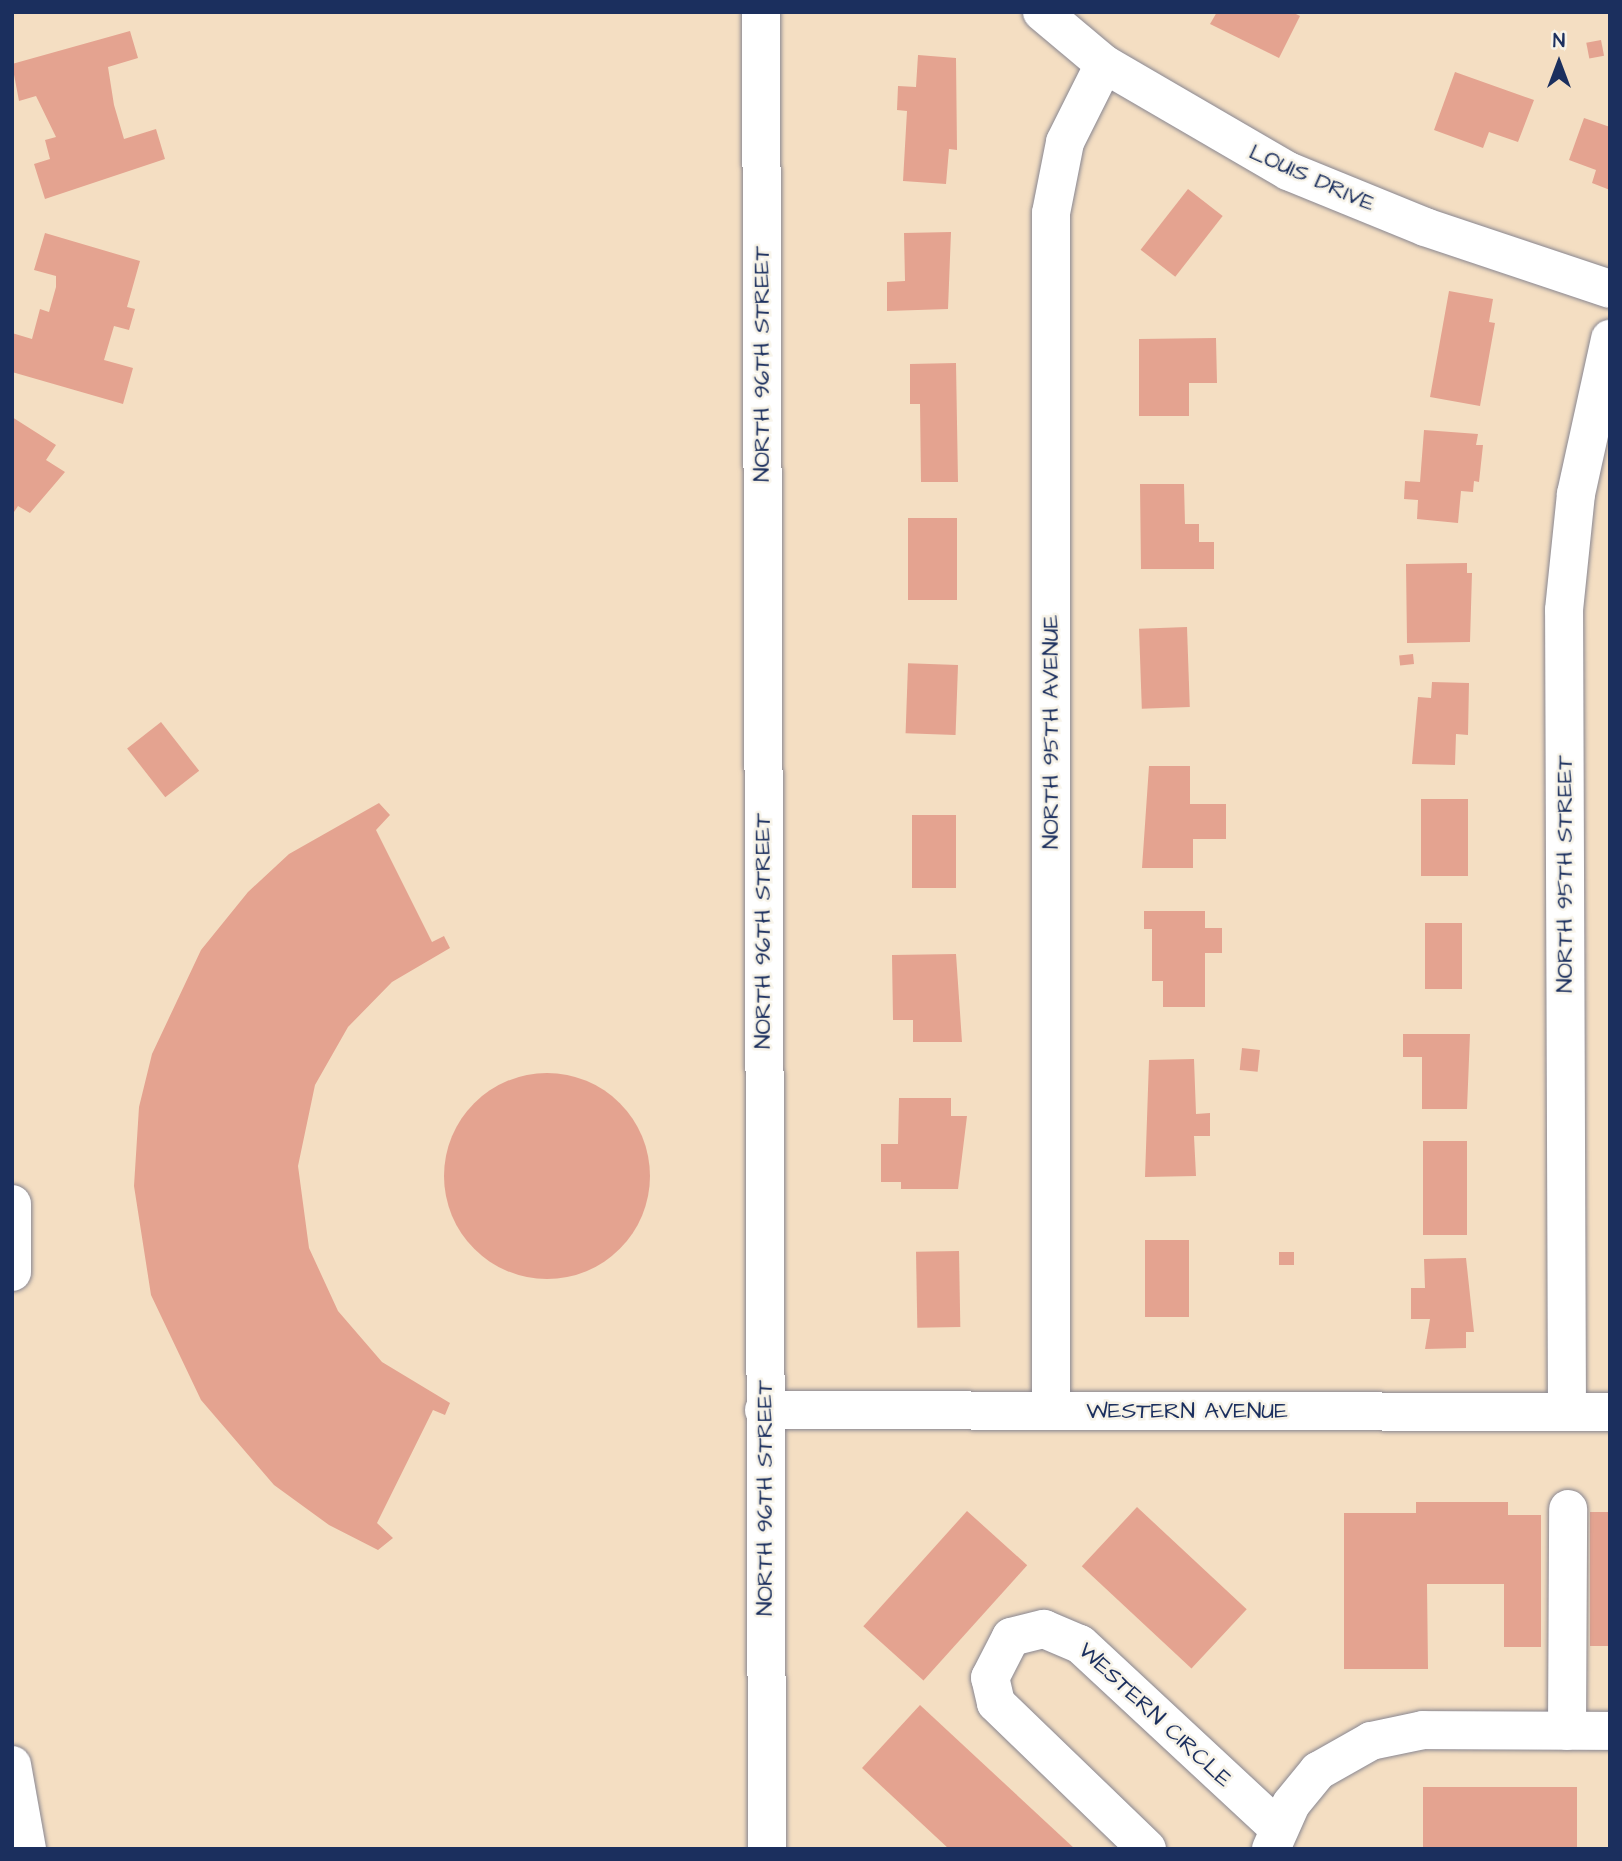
<!DOCTYPE html>
<html>
<head>
<meta charset="utf-8">
<style>
  body { margin:0 }
  #map { position:relative; width:1622px; height:1861px; overflow:hidden; background:#f4dec2; font-family:"Architects Daughter",sans-serif }
  div>[style] { position:absolute }
  .building>* { inset:0; background:#e4a390; transform-origin:0 0 }
  .round { border-radius:50% }
  .roads { filter:drop-shadow(0 0 2px #888690) drop-shadow(0 0 2px #888690) }
  .minor>* { height:38px; margin:-19px; padding:0 19px; transform-origin:19px; border-radius:19px; background:#fff }
  span { translate:-50% -50%; white-space:nowrap; text-align:center; line-height:1.15; -webkit-text-stroke:5px #f7f3e8; paint-order:stroke }
  .street-label { font-size:23px; color:#1b2f5e }
  .frame { position:absolute; inset:0; border:14px solid #1b2f5e; pointer-events:none }
  .north { position:absolute; left:1524px; top:28px; width:70px; height:70px; -webkit-text-stroke:5px #f7f3e8; paint-order:stroke; rotate:0deg; font-size:19px; font-weight:700; line-height:28px; text-align:center; color:#1b2f5e }
  .north::after { content:''; display:block; margin:auto; width:24px; height:32px; background:#1b2f5e; clip-path:polygon(50% 0,100% 100%,50% 72%,0 100%) }
</style>
</head>
<body>
<div id="map">
  <div class="building">
    <i style="clip-path:polygon(1217px 12px,1292px 12px,1300px 16px,1279px 58px,1210px 24px)"></i>
    <i style="clip-path:polygon(130px 31px,138px 58px,108px 67px,114px 105px,124px 139px,156px 129px,165px 159px,45px 199px,34px 164px,50px 159px,45px 140px,56px 137px,36px 96px,19px 101px,12px 64px)"></i>
    <i style="left:1601px;top:40px;width:16px;height:15px;rotate:79deg"></i>
    <i style="clip-path:polygon(918px 55px,956px 58px,957px 150px,949px 149px,946px 184px,903px 181px,907px 111px,897px 110px,898px 86px,916px 87px)"></i>
    <i style="clip-path:polygon(1455px 72px,1534px 100px,1518px 142px,1489px 132px,1483px 148px,1434px 130px)"></i>
    <i style="clip-path:polygon(1584px 118px,1610px 127px,1610px 190px,1592px 183px,1596px 170px,1569px 160px)"></i>
    <i style="left:1188px;top:189px;width:44px;height:77px;rotate:38deg"></i>
    <i style="clip-path:polygon(951px 232px,948px 309px,887px 311px,887px 282px,905px 281px,904px 233px)"></i>
    <i style="clip-path:polygon(45px 233px,140px 261px,127px 307px,135px 309px,129px 330px,114px 326px,104px 360px,133px 368px,123px 404px,12px 372px,12px 333px,32px 339px,40px 309px,49px 312px,56px 287px,56px 276px,34px 270px)"></i>
    <i style="clip-path:polygon(1449px 291px,1493px 299px,1489px 322px,1495px 323px,1480px 406px,1430px 397px)"></i>
    <i style="clip-path:polygon(1216px 338px,1217px 383px,1189px 383px,1189px 416px,1139px 416px,1139px 339px)"></i>
    <i style="clip-path:polygon(956px 363px,958px 482px,921px 482px,920px 404px,910px 404px,910px 364px)"></i>
    <i style="clip-path:polygon(12px 417px,56px 445px,46px 460px,65px 472px,30px 513px,18px 506px,12px 515px)"></i>
    <i style="clip-path:polygon(1424px 430px,1478px 434px,1476px 445px,1483px 445px,1479px 482px,1474px 481px,1473px 492px,1461px 491px,1458px 523px,1417px 519px,1418px 500px,1404px 499px,1405px 481px,1420px 482px)"></i>
    <i style="clip-path:polygon(1140px 484px,1184px 484px,1185px 524px,1199px 524px,1199px 542px,1214px 542px,1214px 569px,1141px 569px)"></i>
    <i style="left:908px;top:518px;width:49px;height:82px"></i>
    <i style="clip-path:polygon(1467px 563px,1467px 573px,1472px 573px,1470px 642px,1407px 643px,1406px 564px)"></i>
    <i style="left:1187px;top:627px;width:80px;height:48px;rotate:88deg"></i>
    <i style="left:1413px;top:654px;width:10px;height:14px;rotate:84deg"></i>
    <i style="left:958px;top:665px;width:70px;height:50px;rotate:92deg"></i>
    <i style="clip-path:polygon(1432px 682px,1469px 683px,1468px 735px,1456px 734px,1455px 765px,1412px 764px,1418px 697px,1431px 698px)"></i>
    <i style="left:161px;top:722px;width:62px;height:43px;rotate:52deg"></i>
    <i style="clip-path:polygon(1149px 766px,1190px 766px,1190px 804px,1226px 804px,1226px 839px,1193px 839px,1193px 868px,1142px 868px)"></i>
    <i style="left:1421px;top:799px;width:47px;height:77px"></i>
    <i style="clip-path:polygon(379px 803px,390px 815px,376px 830px,432px 942px,444px 936px,450px 948px,392px 982px,348px 1027px,315px 1085px,298px 1166px,309px 1248px,338px 1311px,382px 1362px,450px 1403px,445px 1415px,433px 1410px,377px 1523px,393px 1538px,378px 1550px,329px 1525px,274px 1485px,201px 1400px,151px 1295px,134px 1186px,139px 1107px,152px 1054px,201px 950px,248px 892px,289px 854px)"></i>
    <i style="left:912px;top:815px;width:44px;height:73px"></i>
    <i style="clip-path:polygon(1144px 911px,1205px 911px,1205px 928px,1222px 928px,1222px 953px,1205px 953px,1205px 1007px,1163px 1007px,1163px 981px,1152px 981px,1152px 929px,1144px 929px)"></i>
    <i style="left:1425px;top:923px;width:37px;height:66px"></i>
    <i style="clip-path:polygon(956px 954px,962px 1042px,913px 1042px,913px 1020px,893px 1020px,892px 955px)"></i>
    <i style="clip-path:polygon(1403px 1034px,1470px 1034px,1467px 1109px,1422px 1109px,1422px 1057px,1403px 1057px)"></i>
    <i style="left:1242px;top:1048px;width:18px;height:22px;rotate:6deg"></i>
    <i style="clip-path:polygon(1194px 1059px,1196px 1114px,1210px 1113px,1210px 1136px,1194px 1136px,1196px 1176px,1145px 1177px,1149px 1060px)"></i>
    <i class="round" style="left:444px;top:1073px;width:206px;height:206px"></i>
    <i style="clip-path:polygon(899px 1098px,951px 1098px,951px 1116px,967px 1116px,958px 1189px,901px 1189px,901px 1182px,881px 1182px,881px 1144px,898px 1144px)"></i>
    <i style="left:1423px;top:1141px;width:44px;height:94px"></i>
    <i style="left:1145px;top:1240px;width:44px;height:77px"></i>
    <i style="left:959px;top:1251px;width:76px;height:43px;rotate:89deg"></i>
    <i style="left:1279px;top:1252px;width:15px;height:13px"></i>
    <i style="clip-path:polygon(1466px 1258px,1474px 1332px,1466px 1332px,1466px 1348px,1425px 1349px,1430px 1319px,1411px 1319px,1411px 1288px,1425px 1288px,1424px 1259px)"></i>
    <i style="clip-path:polygon(1416px 1502px,1508px 1502px,1508px 1515px,1541px 1515px,1541px 1647px,1504px 1647px,1504px 1584px,1427px 1584px,1428px 1669px,1344px 1669px,1344px 1513px,1416px 1513px)"></i>
    <i style="left:1137px;top:1507px;width:150px;height:81px;rotate:43deg"></i>
    <i style="left:967px;top:1511px;width:81px;height:155px;rotate:42deg"></i>
    <i style="left:1590px;top:1512px;width:20px;height:134px"></i>
    <i style="clip-path:polygon(920px 1705px,1075px 1849px,949px 1849px,862px 1768px)"></i>
    <i style="left:1577px;top:1787px;width:62px;height:154px;rotate:90deg"></i>
  </div>
  <div class="roads">
    <div class="minor">
      <i style="left:761px;top:12px;width:1837px;rotate:89.81deg"></i>
      <i style="left:1042px;top:12px;width:81px;rotate:40deg"></i>
      <i style="left:1104px;top:64px;width:213px;rotate:30.2deg"></i>
      <i style="left:1288px;top:171px;width:148px;rotate:22.2deg"></i>
      <i style="left:1425px;top:227px;width:195px;rotate:18.5deg"></i>
      <i style="left:12px;top:1204px;width:68px;rotate:90deg"></i>
      <i style="left:764px;top:1410px;width:846px;rotate:0.14deg"></i>
      <i style="left:1051px;top:1411px;width:1198px;rotate:-90deg"></i>
      <i style="left:1051px;top:213px;width:72px;rotate:-78.8deg"></i>
      <i style="left:1065px;top:142px;width:87px;rotate:-63.4deg"></i>
      <i style="left:1567px;top:1412px;width:802px;rotate:-90.21deg"></i>
      <i style="left:1564px;top:610px;width:117px;rotate:-84.1deg"></i>
      <i style="left:1576px;top:494px;width:159px;rotate:-77.6deg"></i>
      <i style="left:1567px;top:1731px;width:222px;rotate:-89.7deg"></i>
      <i style="left:12px;top:1765px;width:85px;rotate:79.9deg"></i>
      <i style="left:1147px;top:1849px;width:210px;rotate:-136deg"></i>
      <i style="left:996px;top:1703px;width:26px;rotate:-103deg"></i>
      <i style="left:990px;top:1678px;width:46px;rotate:-62.9deg"></i>
      <i style="left:1011px;top:1637px;width:34px;rotate:-14deg"></i>
      <i style="left:1044px;top:1629px;width:39px;rotate:23deg"></i>
      <i style="left:1080px;top:1644px;width:272px;rotate:42.9deg"></i>
      <i style="left:1271px;top:1849px;width:49px;rotate:-66deg"></i>
      <i style="left:1291px;top:1804px;width:43px;rotate:-50.7deg"></i>
      <i style="left:1318px;top:1771px;width:61px;rotate:-29.5deg"></i>
      <i style="left:1371px;top:1741px;width:53px;rotate:-11.9deg"></i>
      <i style="left:1423px;top:1730px;width:187px;rotate:0.3deg"></i>
    </div>
  </div>
  <div class="street-label">
    <span style="left:1312px;top:178px;rotate:24deg">LOUIS DRIVE</span>
    <span style="left:762px;top:364px;rotate:-90deg">NORTH 96TH STREET</span>
    <span style="left:1051px;top:732px;rotate:-90deg">NORTH 95TH AVENUE</span>
    <span style="left:1565px;top:874px;rotate:-90deg">NORTH 95TH STREET</span>
    <span style="left:763px;top:931px;rotate:-90deg">NORTH 96TH STREET</span>
    <span style="left:1187px;top:1411px">WESTERN AVENUE</span>
    <span style="left:765px;top:1498px;rotate:-90deg">NORTH 96TH STREET</span>
    <span style="left:1155px;top:1715px;rotate:43deg">WESTERN CIRCLE</span>
  </div>
  <div class="frame"></div>
  <div class="north">N</div>
</div>
</body>
</html>
